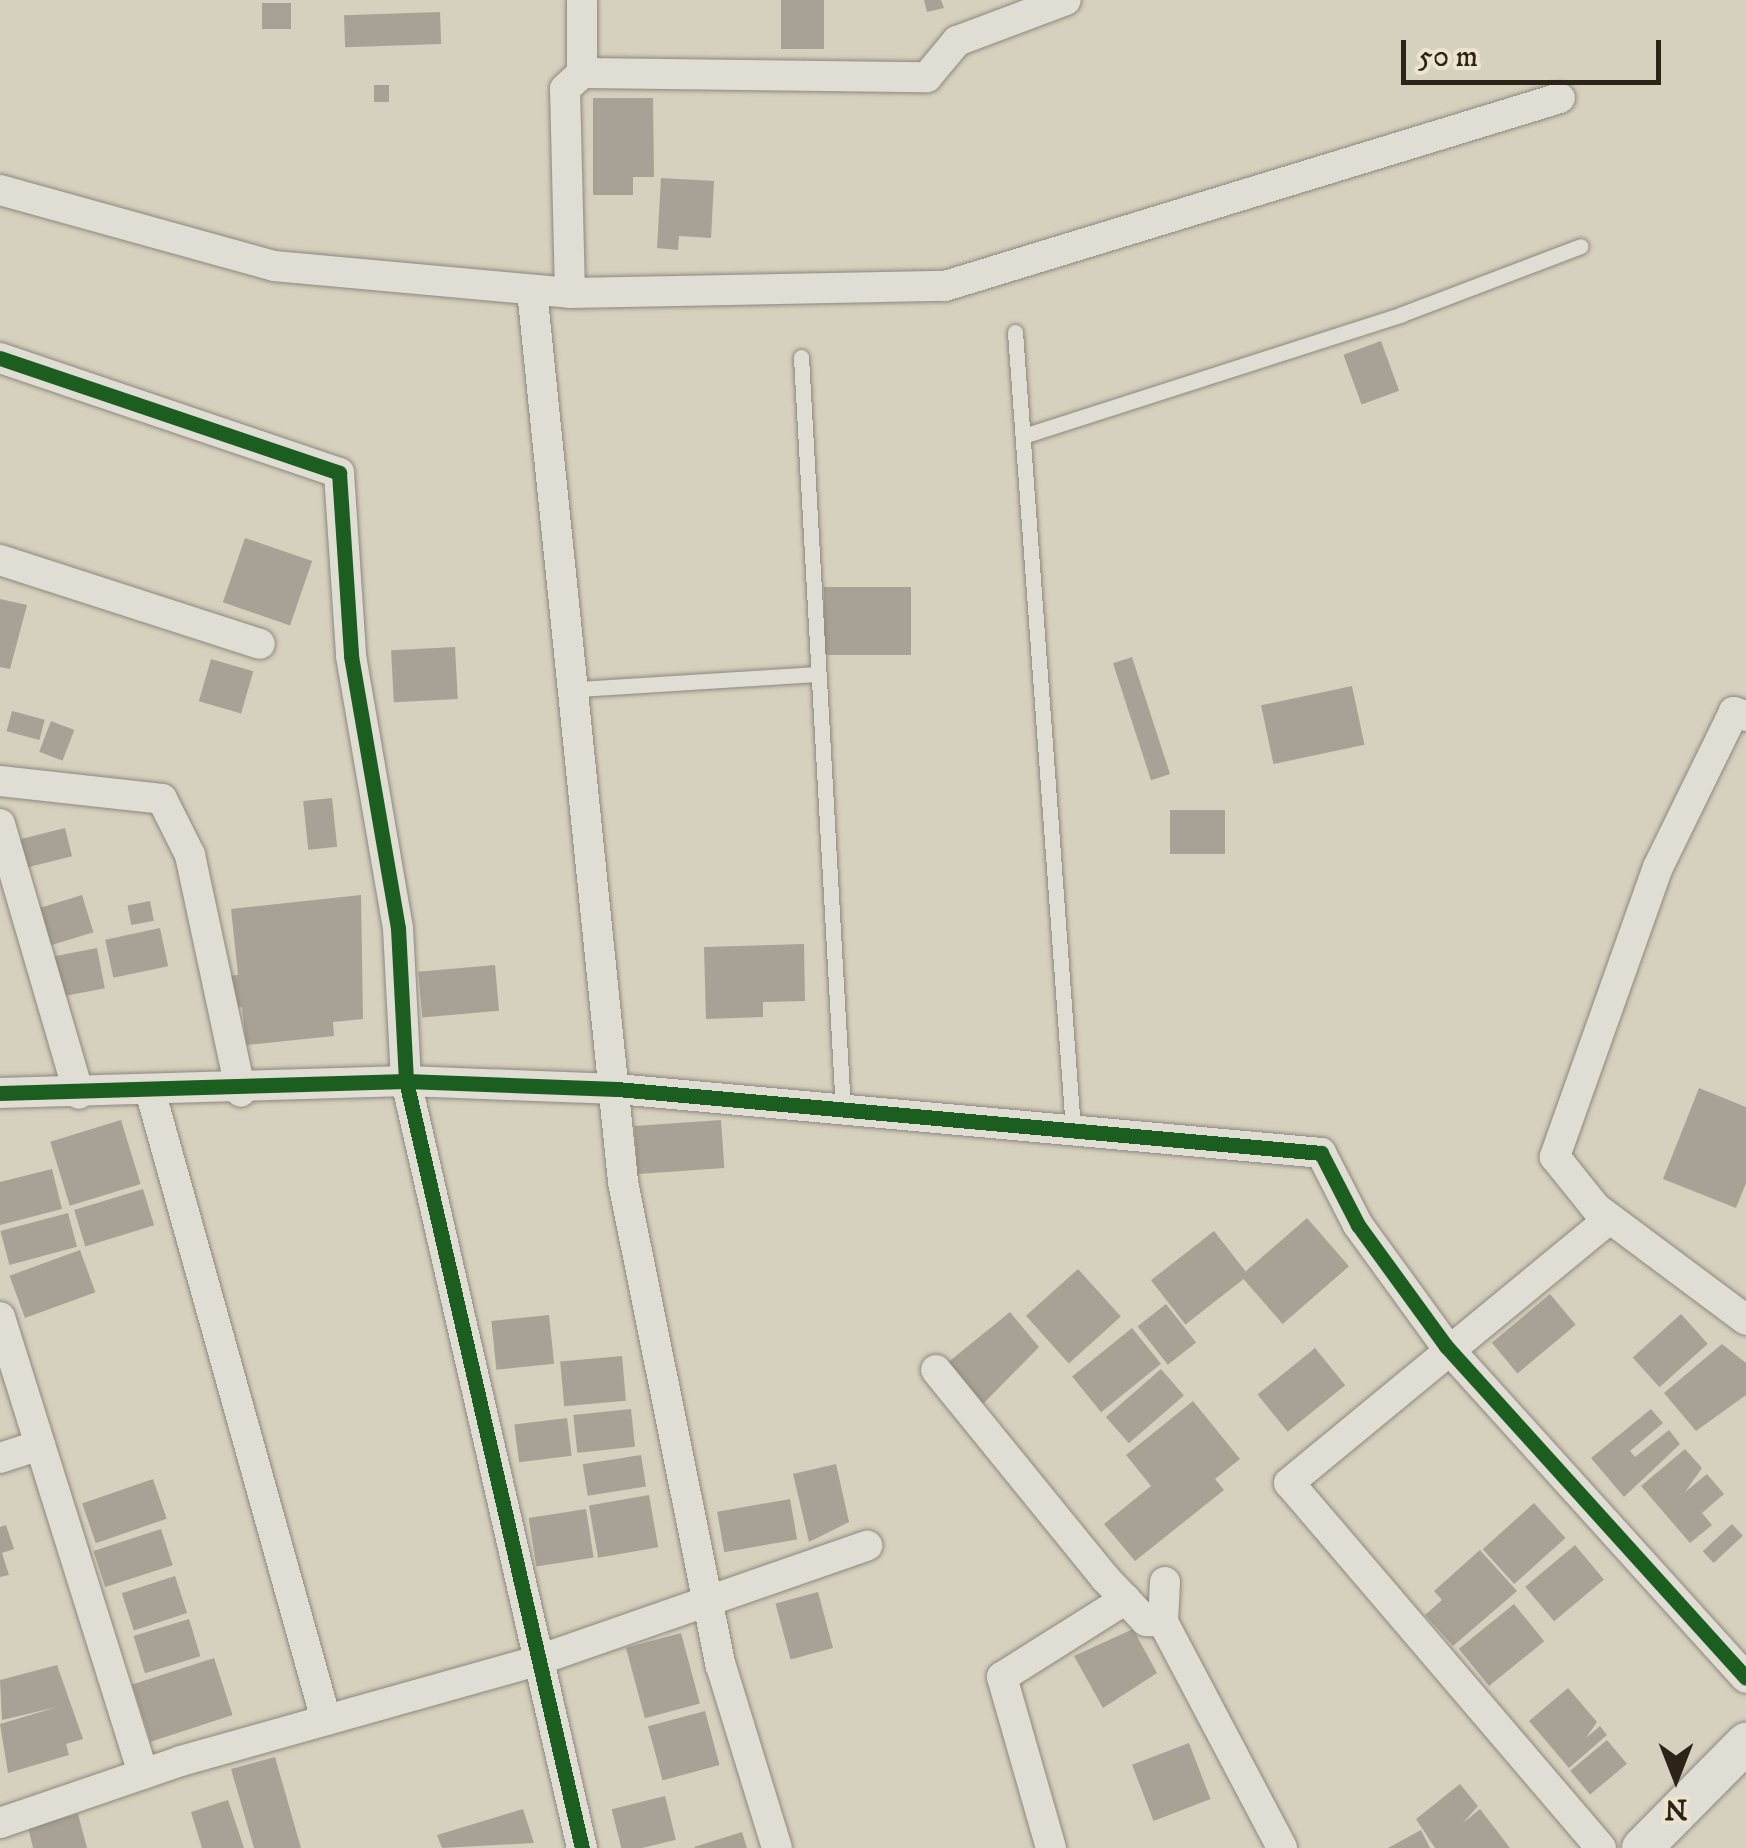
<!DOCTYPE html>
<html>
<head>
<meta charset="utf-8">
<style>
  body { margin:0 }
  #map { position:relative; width:1746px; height:1848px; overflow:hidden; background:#d6d0be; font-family:"IM FELL DW Pica",serif }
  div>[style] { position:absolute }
  .building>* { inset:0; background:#a7a295; transform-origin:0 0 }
  .roads { filter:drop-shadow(0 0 2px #8d887d) drop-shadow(0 0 2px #8d887d) }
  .lane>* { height:15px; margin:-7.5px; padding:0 7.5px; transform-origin:7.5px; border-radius:7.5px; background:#e0ddd4 }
  .street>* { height:30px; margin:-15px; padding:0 15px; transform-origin:15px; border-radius:15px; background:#e0ddd4 }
  .secondary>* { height:40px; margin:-20px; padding:0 20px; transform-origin:20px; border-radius:20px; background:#e0ddd4 }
  .cycleway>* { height:15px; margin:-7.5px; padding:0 7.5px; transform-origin:7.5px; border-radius:7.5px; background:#1b5e20 }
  span { translate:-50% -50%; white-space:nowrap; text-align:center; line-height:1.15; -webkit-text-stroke:9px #ece4ce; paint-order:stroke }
  .north { position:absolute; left:1626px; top:1728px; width:100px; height:100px; -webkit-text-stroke:8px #ece4ce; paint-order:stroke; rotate:180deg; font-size:28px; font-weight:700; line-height:40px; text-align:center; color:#2c2419 }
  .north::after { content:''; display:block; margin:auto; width:35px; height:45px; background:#2c2419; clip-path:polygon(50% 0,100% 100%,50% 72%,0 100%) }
  .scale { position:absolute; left:1401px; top:40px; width:260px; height:45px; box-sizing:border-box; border:5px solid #2c2419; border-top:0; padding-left:12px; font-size:30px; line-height:35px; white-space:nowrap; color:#2c2419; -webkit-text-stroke:8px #ece4ce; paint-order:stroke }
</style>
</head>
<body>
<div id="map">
  <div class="building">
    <i style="left:781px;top:0;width:43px;height:49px"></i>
    <i style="clip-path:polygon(924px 0,941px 0,944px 8px,927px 12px)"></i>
    <i style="left:262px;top:3px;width:29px;height:26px"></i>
    <i style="left:440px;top:12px;width:32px;height:96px;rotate:88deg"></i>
    <i style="left:374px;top:85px;width:15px;height:17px"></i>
    <i style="clip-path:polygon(593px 98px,653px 98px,654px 177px,633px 177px,633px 195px,593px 195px)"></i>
    <i style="clip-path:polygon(661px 178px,714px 181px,711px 238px,679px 236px,678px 250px,657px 248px)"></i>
    <i style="left:1381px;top:341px;width:53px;height:40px;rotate:70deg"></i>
    <i style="left:245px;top:538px;width:71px;height:68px;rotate:19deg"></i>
    <i style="left:824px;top:587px;width:87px;height:68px"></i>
    <i style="clip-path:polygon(0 599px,27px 605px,10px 669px,0 667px)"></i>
    <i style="left:455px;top:647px;width:52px;height:64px;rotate:87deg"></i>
    <i style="left:1132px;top:657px;width:123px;height:20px;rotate:72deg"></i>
    <i style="left:211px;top:659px;width:44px;height:44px;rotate:16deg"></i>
    <i style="left:1352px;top:686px;width:60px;height:93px;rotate:78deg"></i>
    <i style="left:12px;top:711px;width:34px;height:21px;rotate:15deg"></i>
    <i style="left:51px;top:721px;width:25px;height:33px;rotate:21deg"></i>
    <i style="left:332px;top:798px;width:49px;height:29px;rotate:84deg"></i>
    <i style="left:1170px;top:810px;width:55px;height:44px"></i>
    <i style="left:65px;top:828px;width:29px;height:62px;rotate:76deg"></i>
    <i style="left:82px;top:895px;width:39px;height:59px;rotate:73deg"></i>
    <i style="clip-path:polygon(361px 895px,363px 1019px,333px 1022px,334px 1036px,246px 1045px,242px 1007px,230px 1008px,226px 976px,238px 975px,231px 909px)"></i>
    <i style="left:150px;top:901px;width:20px;height:23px;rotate:79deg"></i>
    <i style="left:160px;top:928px;width:39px;height:56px;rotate:78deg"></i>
    <i style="clip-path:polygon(804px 944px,805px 1001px,763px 1002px,763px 1017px,706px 1019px,704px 947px)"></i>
    <i style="left:97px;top:948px;width:41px;height:53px;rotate:79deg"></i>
    <i style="left:495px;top:965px;width:46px;height:77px;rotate:85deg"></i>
    <i style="clip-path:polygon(1699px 1088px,1746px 1107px,1746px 1183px,1736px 1208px,1663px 1179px)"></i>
    <i style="left:121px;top:1120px;width:67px;height:74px;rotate:73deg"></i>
    <i style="left:721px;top:1120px;width:48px;height:87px;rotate:86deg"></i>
    <i style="clip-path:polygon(52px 1169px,62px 1209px,0 1225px,0 1182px)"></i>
    <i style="left:143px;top:1189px;width:38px;height:72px;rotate:73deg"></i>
    <i style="left:68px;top:1213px;width:35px;height:70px;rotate:75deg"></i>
    <i style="left:1307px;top:1218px;width:64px;height:88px;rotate:49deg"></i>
    <i style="left:1214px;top:1231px;width:56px;height:80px;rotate:52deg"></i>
    <i style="left:80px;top:1250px;width:45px;height:75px;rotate:70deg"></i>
    <i style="left:1078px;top:1269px;width:64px;height:70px;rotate:48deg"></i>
    <i style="left:1550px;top:1294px;width:40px;height:76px;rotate:50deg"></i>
    <i style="left:1166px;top:1304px;width:49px;height:36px;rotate:52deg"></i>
    <i style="clip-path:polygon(1010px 1312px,1039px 1347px,981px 1406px,946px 1364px)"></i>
    <i style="left:1681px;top:1314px;width:40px;height:65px;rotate:48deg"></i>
    <i style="left:549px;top:1315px;width:49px;height:58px;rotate:84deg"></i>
    <i style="left:1132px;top:1328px;width:46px;height:77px;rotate:51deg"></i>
    <i style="clip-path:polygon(1722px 1344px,1746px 1363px,1746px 1395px,1696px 1431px,1664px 1393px)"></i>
    <i style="left:1315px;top:1348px;width:48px;height:74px;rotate:51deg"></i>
    <i style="left:622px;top:1356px;width:45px;height:62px;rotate:85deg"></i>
    <i style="left:1161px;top:1369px;width:35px;height:73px;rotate:49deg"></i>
    <i style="clip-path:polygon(1193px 1401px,1240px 1459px,1215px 1479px,1224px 1490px,1135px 1561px,1104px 1524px,1151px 1486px,1126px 1455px)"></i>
    <i style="left:631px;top:1409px;width:38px;height:58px;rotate:84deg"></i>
    <i style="clip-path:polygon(1651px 1409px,1663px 1423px,1630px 1451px,1635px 1457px,1669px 1430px,1680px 1444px,1624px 1497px,1591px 1458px)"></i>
    <i style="left:567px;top:1418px;width:38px;height:53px;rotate:83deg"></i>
    <i style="clip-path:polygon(1685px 1449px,1702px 1468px,1685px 1492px,1707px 1474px,1724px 1494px,1702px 1513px,1712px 1525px,1690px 1543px,1641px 1486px)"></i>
    <i style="left:641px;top:1455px;width:32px;height:59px;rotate:81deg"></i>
    <i style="clip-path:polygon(836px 1464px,849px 1522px,809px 1542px,793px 1474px)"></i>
    <i style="left:153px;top:1479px;width:42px;height:75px;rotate:71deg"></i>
    <i style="left:649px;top:1495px;width:53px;height:61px;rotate:80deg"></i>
    <i style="left:790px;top:1499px;width:41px;height:74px;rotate:80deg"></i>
    <i style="left:1534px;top:1503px;width:47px;height:69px;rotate:48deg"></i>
    <i style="left:586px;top:1509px;width:49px;height:58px;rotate:81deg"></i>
    <i style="left:1732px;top:1524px;width:16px;height:40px;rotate:47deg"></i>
    <i style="clip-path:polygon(6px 1525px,14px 1549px,2px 1553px,9px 1575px,0 1577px,0 1527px)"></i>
    <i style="left:161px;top:1529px;width:38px;height:71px;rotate:72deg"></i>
    <i style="left:1575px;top:1545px;width:45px;height:65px;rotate:50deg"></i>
    <i style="clip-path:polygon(1480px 1550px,1517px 1591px,1453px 1646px,1425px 1615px,1442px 1600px,1434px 1591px)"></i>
    <i style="left:175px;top:1576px;width:39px;height:56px;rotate:72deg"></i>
    <i style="left:818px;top:1592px;width:58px;height:44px;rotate:75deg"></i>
    <i style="left:1514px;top:1604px;width:48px;height:71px;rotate:51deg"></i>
    <i style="left:189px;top:1619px;width:39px;height:58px;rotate:73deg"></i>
    <i style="clip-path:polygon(1133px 1629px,1157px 1673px,1103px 1708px,1074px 1656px)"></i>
    <i style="left:681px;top:1633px;width:73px;height:57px;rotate:75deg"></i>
    <i style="left:214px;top:1658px;width:60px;height:86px;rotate:72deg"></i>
    <i style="clip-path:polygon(57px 1665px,83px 1739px,66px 1744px,69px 1755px,8px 1773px,0 1724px,57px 1707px,2px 1720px,0 1680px)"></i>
    <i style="clip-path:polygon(1568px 1688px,1597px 1722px,1586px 1738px,1600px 1726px,1607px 1735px,1569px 1768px,1529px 1721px)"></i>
    <i style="left:705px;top:1711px;width:56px;height:59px;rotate:75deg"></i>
    <i style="left:1607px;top:1740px;width:31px;height:48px;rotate:50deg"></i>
    <i style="left:1189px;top:1743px;width:60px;height:61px;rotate:69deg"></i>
    <i style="clip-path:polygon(275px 1757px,301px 1848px,254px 1848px,231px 1769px)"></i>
    <i style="clip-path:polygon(1460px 1784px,1478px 1806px,1463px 1823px,1480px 1809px,1510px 1848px,1435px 1848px,1416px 1819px)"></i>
    <i style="left:665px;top:1796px;width:45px;height:55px;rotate:76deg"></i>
    <i style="clip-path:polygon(228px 1800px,244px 1848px,202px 1848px,191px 1812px)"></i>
    <i style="clip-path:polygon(523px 1809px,534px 1843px,442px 1848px,437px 1835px)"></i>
    <i style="clip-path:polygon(78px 1814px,87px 1848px,33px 1848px,28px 1827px)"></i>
    <i style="clip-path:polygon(1421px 1830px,1430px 1848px,1388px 1848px)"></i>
    <i style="clip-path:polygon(742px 1832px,747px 1848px,695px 1848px,694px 1847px)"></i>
  </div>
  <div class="roads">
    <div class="lane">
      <i style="left:1015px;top:332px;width:800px;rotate:85.84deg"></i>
      <i style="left:801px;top:357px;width:754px;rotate:86.81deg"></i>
      <i style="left:1023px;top:436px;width:398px;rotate:-17.8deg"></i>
      <i style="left:1402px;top:314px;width:191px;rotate:-20.8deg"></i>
      <i style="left:578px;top:689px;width:240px;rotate:-3.6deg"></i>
    </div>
    <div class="street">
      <i style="left:582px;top:0;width:73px;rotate:90deg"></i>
      <i style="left:0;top:190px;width:284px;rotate:15.5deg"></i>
      <i style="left:274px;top:266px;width:297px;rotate:5.2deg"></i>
      <i style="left:570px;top:293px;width:375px;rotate:-1.1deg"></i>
      <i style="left:945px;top:286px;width:643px;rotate:-17deg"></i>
      <i style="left:532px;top:290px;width:897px;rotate:84.17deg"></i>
      <i style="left:623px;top:1182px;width:494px;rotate:78.6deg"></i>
      <i style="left:721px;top:1666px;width:190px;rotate:72.9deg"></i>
      <i style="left:570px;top:293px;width:204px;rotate:-91.4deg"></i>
      <i style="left:565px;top:89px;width:23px;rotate:-43deg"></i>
      <i style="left:582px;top:73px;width:345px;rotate:0.7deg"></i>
      <i style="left:927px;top:77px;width:47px;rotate:-50.2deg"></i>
      <i style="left:957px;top:41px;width:116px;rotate:-20.6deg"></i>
      <i style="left:0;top:358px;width:358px;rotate:18.7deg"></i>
      <i style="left:339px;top:473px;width:183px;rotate:86.2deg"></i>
      <i style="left:351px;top:656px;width:276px;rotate:80.2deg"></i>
      <i style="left:398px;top:928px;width:153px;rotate:87deg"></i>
      <i style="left:406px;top:1081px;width:787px;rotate:77.08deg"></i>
      <i style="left:0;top:560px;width:273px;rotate:17.9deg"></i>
      <i style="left:1746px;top:716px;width:13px;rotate:-162deg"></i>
      <i style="left:1734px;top:712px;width:173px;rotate:116.1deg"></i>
      <i style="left:1658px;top:867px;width:308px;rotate:109.6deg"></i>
      <i style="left:1555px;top:1157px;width:65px;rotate:51.2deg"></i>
      <i style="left:1596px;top:1208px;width:187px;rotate:36.7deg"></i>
      <i style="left:0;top:781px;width:163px;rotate:6.3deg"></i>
      <i style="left:162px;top:799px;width:63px;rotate:63.4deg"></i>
      <i style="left:190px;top:855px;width:242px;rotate:77.9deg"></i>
      <i style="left:0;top:824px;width:281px;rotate:73.7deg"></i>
      <i style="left:0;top:1093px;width:406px;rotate:-1.7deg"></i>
      <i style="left:406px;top:1081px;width:211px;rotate:2.2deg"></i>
      <i style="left:617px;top:1089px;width:707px;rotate:5.19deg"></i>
      <i style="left:1321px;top:1153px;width:81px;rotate:62.8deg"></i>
      <i style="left:1358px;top:1225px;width:150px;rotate:54deg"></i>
      <i style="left:1446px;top:1346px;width:447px;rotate:47.9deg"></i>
      <i style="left:151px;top:1094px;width:650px;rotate:74.38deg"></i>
      <i style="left:0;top:1317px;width:479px;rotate:72.6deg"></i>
      <i style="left:936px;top:1370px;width:268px;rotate:50.9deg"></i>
      <i style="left:1105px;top:1578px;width:59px;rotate:46.4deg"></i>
      <i style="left:1146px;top:1621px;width:17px;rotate:3deg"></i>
      <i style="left:0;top:1458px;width:42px;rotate:-18deg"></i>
      <i style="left:1165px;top:1582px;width:40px;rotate:92.9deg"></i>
      <i style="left:1163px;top:1622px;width:255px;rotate:62.2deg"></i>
      <i style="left:0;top:1823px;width:191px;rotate:-18.9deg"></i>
      <i style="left:181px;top:1761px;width:366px;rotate:-15.7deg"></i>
      <i style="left:533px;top:1662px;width:354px;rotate:-19.2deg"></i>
      <i style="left:1051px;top:1848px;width:178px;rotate:-106deg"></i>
      <i style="left:1002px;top:1677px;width:146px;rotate:-32.2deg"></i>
      <i style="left:1601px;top:1848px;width:480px;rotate:-130.5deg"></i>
      <i style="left:1289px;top:1483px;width:415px;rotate:-39.5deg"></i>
    </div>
    <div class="secondary">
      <i style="left:1642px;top:1848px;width:148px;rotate:-45.3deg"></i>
    </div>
  </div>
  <div class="cycleway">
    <i style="left:0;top:358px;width:358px;rotate:18.7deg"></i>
    <i style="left:339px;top:473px;width:183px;rotate:86.2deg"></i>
    <i style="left:351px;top:656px;width:276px;rotate:80.2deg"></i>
    <i style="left:398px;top:928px;width:153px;rotate:87deg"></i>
    <i style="left:406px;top:1081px;width:787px;rotate:77.08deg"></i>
    <i style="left:0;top:1093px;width:406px;rotate:-1.7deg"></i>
    <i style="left:406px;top:1081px;width:211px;rotate:2.2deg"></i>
    <i style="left:617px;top:1089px;width:707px;rotate:5.19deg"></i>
    <i style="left:1321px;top:1153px;width:81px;rotate:62.8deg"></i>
    <i style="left:1358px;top:1225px;width:150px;rotate:54deg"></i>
    <i style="left:1446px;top:1346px;width:447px;rotate:47.9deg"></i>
  </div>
  <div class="north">N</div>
  <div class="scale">50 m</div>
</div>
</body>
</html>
